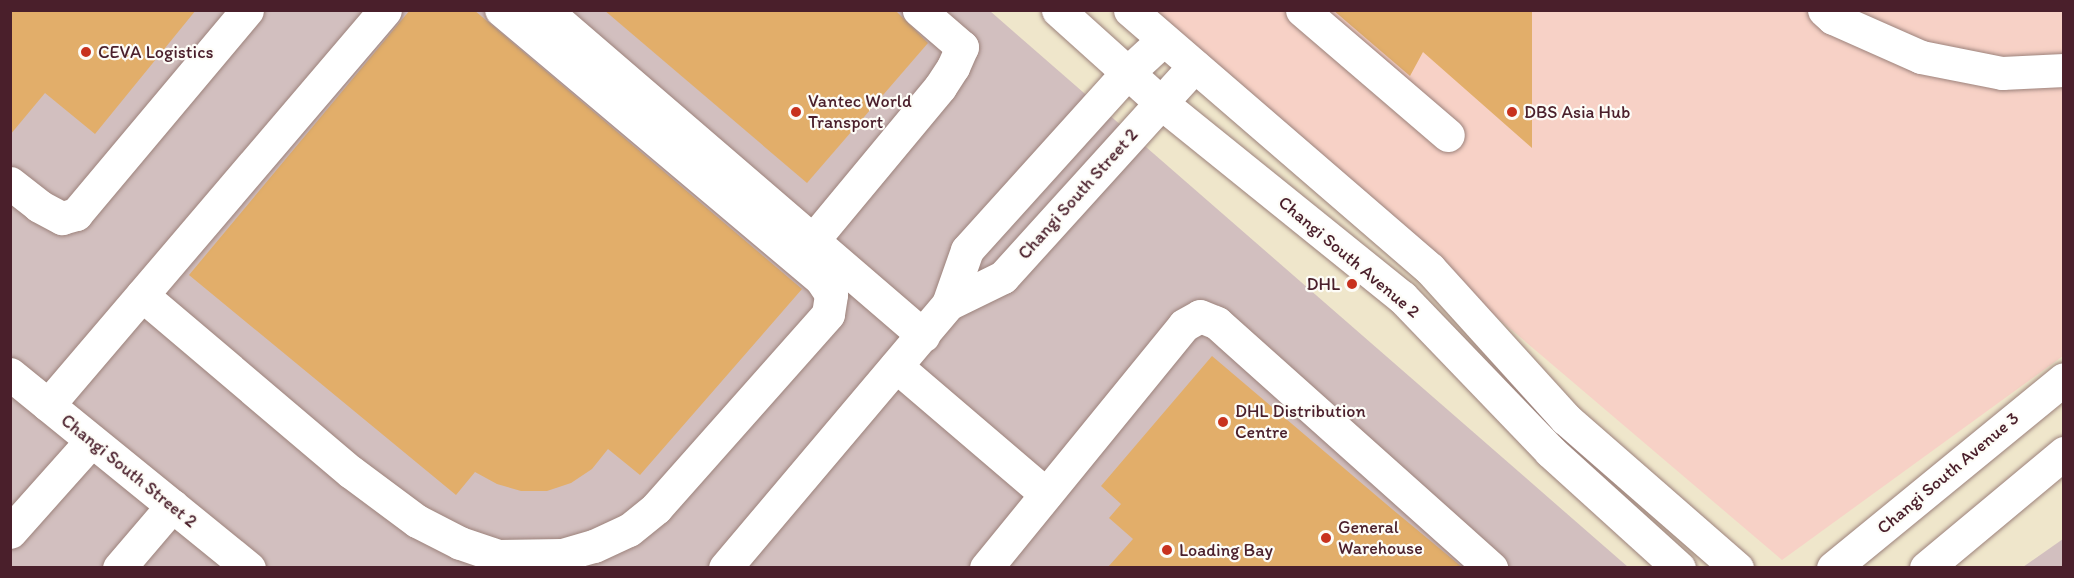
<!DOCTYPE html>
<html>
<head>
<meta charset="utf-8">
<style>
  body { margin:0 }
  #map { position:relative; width:2074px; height:578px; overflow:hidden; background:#efe6cb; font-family:Itim,sans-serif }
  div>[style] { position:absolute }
  .built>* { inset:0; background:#f7d1c6 }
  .industrial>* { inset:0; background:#d2bfbf }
  .building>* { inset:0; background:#e2ae6a }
  .roads { filter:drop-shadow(0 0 2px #9c827b) drop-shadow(0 0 2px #9c827b) }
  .minor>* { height:33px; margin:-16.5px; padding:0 16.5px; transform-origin:16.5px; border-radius:16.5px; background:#fff }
  .dots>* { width:16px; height:16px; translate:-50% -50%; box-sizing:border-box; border:3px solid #fdfcf7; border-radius:50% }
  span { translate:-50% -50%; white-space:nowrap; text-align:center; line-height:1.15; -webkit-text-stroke:4.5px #fdfcf7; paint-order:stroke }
  .poi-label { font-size:18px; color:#4a1f2b }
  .left { translate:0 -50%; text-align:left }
  .right { translate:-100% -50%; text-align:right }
  .street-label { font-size:18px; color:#4a1f2b }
  .frame { position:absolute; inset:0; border:12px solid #4a1f2b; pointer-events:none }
</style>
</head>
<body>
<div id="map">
  <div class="built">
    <i style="clip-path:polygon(1137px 11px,2063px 11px,2063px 356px,1782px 560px)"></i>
  </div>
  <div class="industrial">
    <i style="clip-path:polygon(10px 11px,990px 11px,1628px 567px,11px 567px)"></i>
    <i style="clip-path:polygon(2063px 539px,2063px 567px,2023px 567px)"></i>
  </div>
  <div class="building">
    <i style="clip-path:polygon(10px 10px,196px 10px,95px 134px,45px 93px,10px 135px)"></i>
    <i style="clip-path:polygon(410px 10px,474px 10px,802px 289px,640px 475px,608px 449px,592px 469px,571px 483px,547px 491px,521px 491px,497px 484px,475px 472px,456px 495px,189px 275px)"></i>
    <i style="clip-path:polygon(604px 10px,895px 10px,928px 43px,807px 183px)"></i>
    <i style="clip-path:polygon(1333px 10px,1532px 10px,1532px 148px,1423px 52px,1410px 76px)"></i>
    <i style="clip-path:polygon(1212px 356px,1392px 509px,1462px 567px,1108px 567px,1133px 539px,1109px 518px,1121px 504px,1101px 486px)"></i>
  </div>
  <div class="roads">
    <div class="minor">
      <i style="left:545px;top:10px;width:499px;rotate:40.7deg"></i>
      <i style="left:1058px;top:10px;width:137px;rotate:42deg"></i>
      <i style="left:1160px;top:102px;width:311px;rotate:38.9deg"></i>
      <i style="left:1402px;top:297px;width:214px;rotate:46.1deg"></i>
      <i style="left:1550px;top:451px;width:174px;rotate:42.2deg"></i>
      <i style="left:1130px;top:10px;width:396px;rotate:40.8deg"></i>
      <i style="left:1430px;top:269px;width:202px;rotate:47.8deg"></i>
      <i style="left:1566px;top:419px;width:227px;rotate:41.1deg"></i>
      <i style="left:1302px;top:10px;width:192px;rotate:40.6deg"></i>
      <i style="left:1824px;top:10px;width:12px;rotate:42deg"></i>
      <i style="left:1833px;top:18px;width:96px;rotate:23.9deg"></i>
      <i style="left:1921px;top:57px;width:83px;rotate:11.2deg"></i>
      <i style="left:2002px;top:73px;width:62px;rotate:-2.8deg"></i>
      <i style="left:10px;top:183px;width:37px;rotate:38deg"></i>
      <i style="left:39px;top:206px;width:26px;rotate:28deg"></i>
      <i style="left:62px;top:218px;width:15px;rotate:-16deg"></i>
      <i style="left:76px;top:214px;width:266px;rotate:-50deg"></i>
      <i style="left:813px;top:240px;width:199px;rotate:-50.3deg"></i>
      <i style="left:940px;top:87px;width:24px;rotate:-57deg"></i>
      <i style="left:953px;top:67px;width:22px;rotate:-66deg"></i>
      <i style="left:962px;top:47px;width:57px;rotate:-139.3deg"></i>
      <i style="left:142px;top:295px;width:274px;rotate:40.3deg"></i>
      <i style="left:351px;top:472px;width:82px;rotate:36.6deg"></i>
      <i style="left:417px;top:521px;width:48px;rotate:27.1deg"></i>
      <i style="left:460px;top:543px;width:40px;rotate:18.9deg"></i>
      <i style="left:498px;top:556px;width:64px;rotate:-0.9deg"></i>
      <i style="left:562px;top:555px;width:33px;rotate:-16deg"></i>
      <i style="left:594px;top:546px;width:38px;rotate:-25deg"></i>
      <i style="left:629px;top:530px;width:35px;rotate:-39deg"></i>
      <i style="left:656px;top:508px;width:259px;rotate:-48.4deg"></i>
      <i style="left:828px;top:314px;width:20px;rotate:-81deg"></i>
      <i style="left:831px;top:294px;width:18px;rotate:-124deg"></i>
      <i style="left:821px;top:279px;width:418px;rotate:-139.9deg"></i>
      <i style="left:948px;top:304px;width:61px;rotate:-26.1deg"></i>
      <i style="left:1003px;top:277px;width:285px;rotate:-47.8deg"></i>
      <i style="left:896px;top:366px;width:197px;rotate:40.5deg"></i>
      <i style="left:10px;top:374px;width:308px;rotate:39.1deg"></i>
      <i style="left:48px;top:405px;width:519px;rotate:-49.53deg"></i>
      <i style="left:10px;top:532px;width:122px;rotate:-48.3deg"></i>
      <i style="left:119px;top:568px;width:82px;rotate:-49.5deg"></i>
      <i style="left:725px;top:568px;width:346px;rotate:-49.8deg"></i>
      <i style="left:948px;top:304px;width:57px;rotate:-70.6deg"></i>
      <i style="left:967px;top:250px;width:237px;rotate:-47.9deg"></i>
      <i style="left:1126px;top:74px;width:50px;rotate:-42.6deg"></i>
      <i style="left:986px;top:568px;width:313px;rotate:-50.8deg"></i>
      <i style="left:1184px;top:325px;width:18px;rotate:-29deg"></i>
      <i style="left:1200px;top:316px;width:18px;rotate:22deg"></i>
      <i style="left:1217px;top:323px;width:368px;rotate:41.8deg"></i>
      <i style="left:1833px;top:568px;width:298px;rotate:-39.3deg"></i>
      <i style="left:1926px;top:568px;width:180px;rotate:-39.8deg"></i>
    </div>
  </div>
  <div class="dots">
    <i style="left:86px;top:52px;background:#c8321e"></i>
    <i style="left:796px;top:112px;background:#c8321e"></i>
    <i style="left:1512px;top:112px;background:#c8321e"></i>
    <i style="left:1352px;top:284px;background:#c8321e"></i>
    <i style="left:1223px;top:422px;background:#c8321e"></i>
    <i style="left:1326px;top:538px;background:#c8321e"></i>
    <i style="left:1167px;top:550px;background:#c8321e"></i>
  </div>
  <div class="poi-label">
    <span class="left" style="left:98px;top:52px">CEVA Logistics</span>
    <span class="left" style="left:808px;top:112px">Vantec World<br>Transport</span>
    <span class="left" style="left:1524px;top:112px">DBS Asia Hub</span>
    <span class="right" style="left:1340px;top:284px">DHL</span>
    <span class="left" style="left:1235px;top:422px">DHL Distribution<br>Centre</span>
    <span class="left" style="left:1338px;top:538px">General<br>Warehouse</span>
    <span class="left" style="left:1179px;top:550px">Loading Bay</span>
  </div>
  <div class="street-label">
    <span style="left:1078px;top:194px;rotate:-48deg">Changi South Street 2</span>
    <span style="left:1349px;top:257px;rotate:40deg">Changi South Avenue 2</span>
    <span style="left:129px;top:471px;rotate:39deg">Changi South Street 2</span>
    <span style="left:1948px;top:473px;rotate:-40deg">Changi South Avenue 3</span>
  </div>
  <div class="frame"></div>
</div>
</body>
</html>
